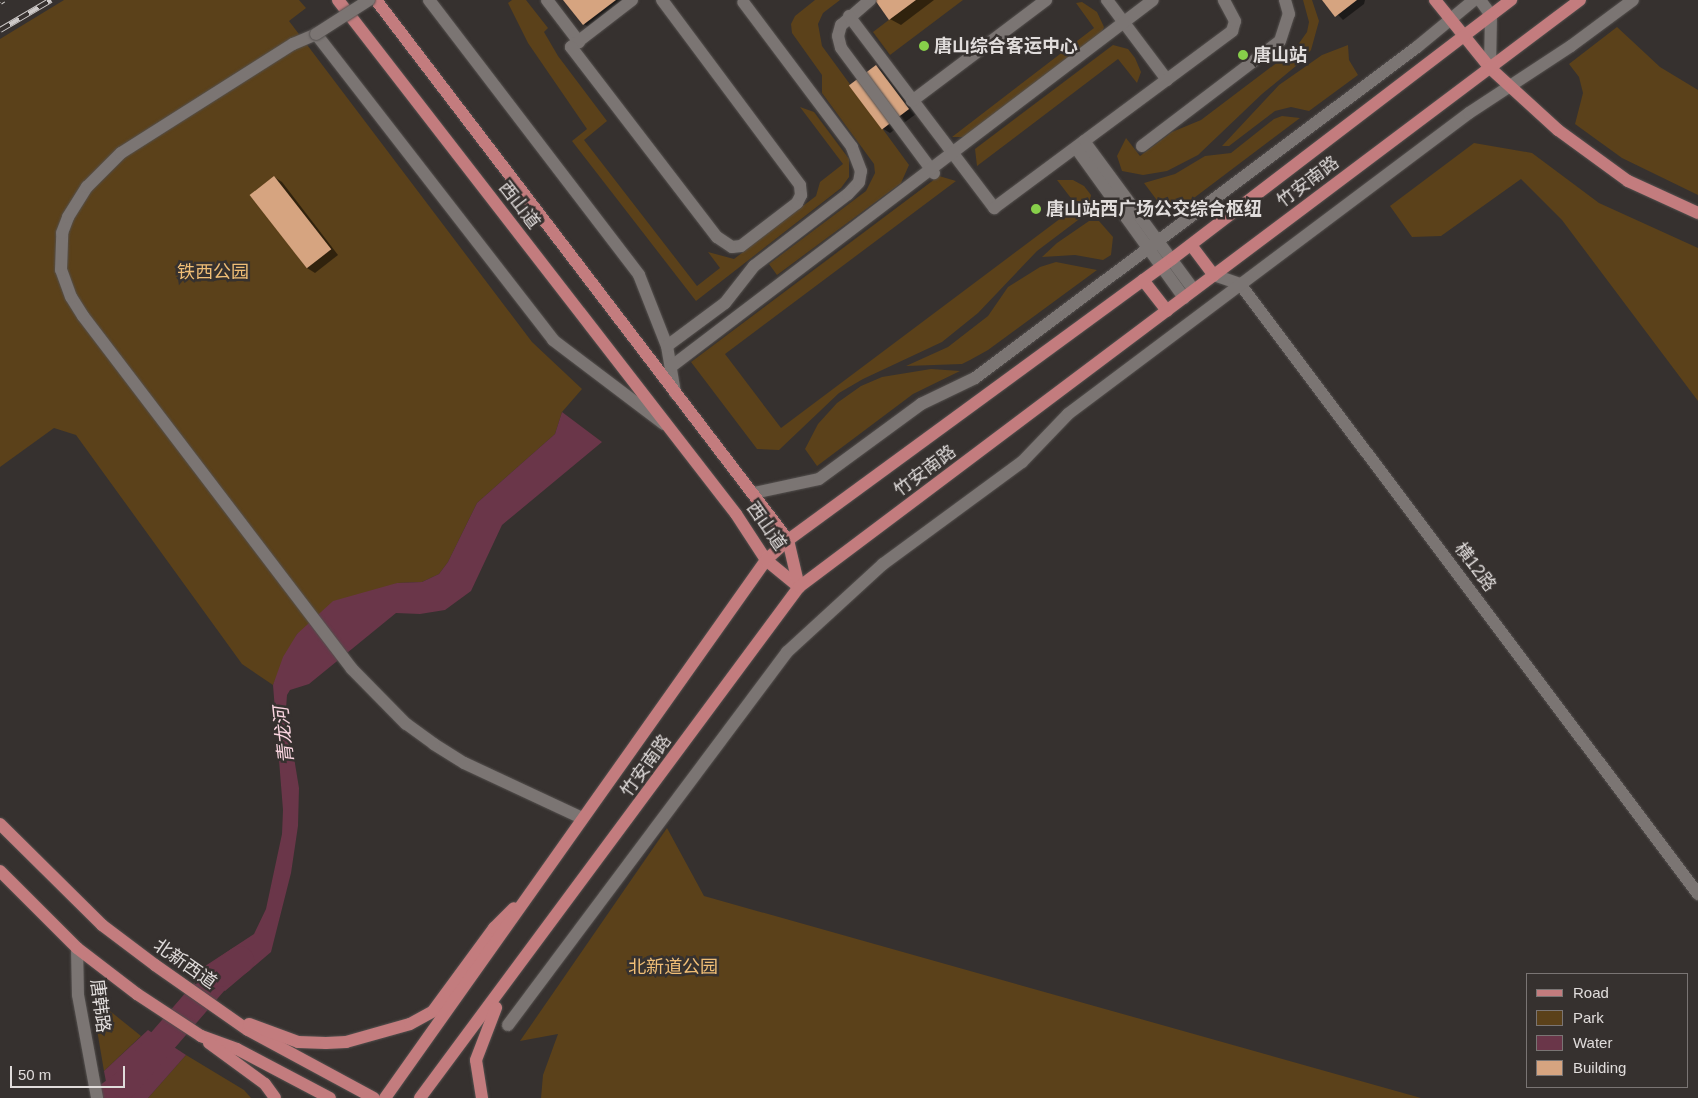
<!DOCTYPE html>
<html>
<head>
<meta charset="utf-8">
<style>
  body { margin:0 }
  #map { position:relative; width:1698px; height:1098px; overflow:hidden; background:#36312f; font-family:Arial,"Noto Sans SC",sans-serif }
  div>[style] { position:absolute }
  .green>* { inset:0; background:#5b411a }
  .water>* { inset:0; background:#6a3649 }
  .shadow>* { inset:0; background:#0007 }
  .river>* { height:28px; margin:-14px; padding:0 14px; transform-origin:14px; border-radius:14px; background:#6a3649 }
  .building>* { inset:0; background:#d6a480; transform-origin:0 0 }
  .roads { filter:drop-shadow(0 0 1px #54504e) drop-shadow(0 0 1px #54504e) }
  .minor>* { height:12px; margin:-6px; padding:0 6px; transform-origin:6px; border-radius:6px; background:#7b7573 }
  .major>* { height:12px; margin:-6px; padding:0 6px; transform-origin:6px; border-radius:6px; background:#c37c7e }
  .rail>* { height:5.5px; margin-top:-2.75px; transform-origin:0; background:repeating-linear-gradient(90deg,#36312f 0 11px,#cdc9c8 0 22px); box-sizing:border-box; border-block:1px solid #cdc9c8 }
  .bridges { filter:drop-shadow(0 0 1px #54504e) drop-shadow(0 0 1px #54504e) }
  .minor-bridge>* { height:12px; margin:-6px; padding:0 6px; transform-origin:6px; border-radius:6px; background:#7b7573 }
  .dots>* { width:14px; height:14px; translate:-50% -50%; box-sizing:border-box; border:2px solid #36312f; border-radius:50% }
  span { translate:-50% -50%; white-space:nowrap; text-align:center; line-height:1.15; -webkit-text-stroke:5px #36312f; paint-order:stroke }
  .poi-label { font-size:18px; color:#e0dcdb; font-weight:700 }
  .left { translate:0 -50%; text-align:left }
  .street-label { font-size:18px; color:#e0dcdb }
  .park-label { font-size:18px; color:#f0be76 }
  .water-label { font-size:19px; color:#fbd6e1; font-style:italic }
  .legend { position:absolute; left:1526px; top:973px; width:162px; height:115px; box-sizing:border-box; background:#36312f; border:1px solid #7a7574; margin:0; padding:6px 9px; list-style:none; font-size:15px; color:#e0dcdb }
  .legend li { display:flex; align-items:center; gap:10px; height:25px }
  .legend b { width:25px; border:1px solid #7a7574 }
  .scale { position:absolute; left:10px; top:1066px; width:115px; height:22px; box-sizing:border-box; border:2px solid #e0dcdb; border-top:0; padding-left:6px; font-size:15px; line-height:18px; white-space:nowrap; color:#e0dcdb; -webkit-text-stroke:4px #36312f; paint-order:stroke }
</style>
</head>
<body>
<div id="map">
  <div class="green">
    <i style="clip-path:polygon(64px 0,299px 0,306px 8px,289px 21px,532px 342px,582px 389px,562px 412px,555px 434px,477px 503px,448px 562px,439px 574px,422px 582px,397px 583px,297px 634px,273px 685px,242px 664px,76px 435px,54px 428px,0 467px,0 39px)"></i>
    <i style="clip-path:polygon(512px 0,526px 0,548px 28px,544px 32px,558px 56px,607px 121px,584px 140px,697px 286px,720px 268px,708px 252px,734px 259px,816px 196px,820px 182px,843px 164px,800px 107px,814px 112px,849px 159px,849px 177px,841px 188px,696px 301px,572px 141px,587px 129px,528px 43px,508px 3px)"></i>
    <i style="clip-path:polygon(815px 0,840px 0,823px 13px,818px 24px,822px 46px,909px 165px,901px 183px,777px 275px,769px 264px,866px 191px,875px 173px,874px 164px,822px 93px,822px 75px,792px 33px,791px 24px,795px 16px)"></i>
    <i style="clip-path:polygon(915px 0,963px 0,890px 55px,873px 32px)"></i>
    <i style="clip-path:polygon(1303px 0,1312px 0,1319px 21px,1311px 50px,1302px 61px,1262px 94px,1198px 155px,1167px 171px,1143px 175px,1122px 171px,1117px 156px,1126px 138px,1140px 156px,1172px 132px,1201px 120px,1295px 49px,1307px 32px,1309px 22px)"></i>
    <i style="clip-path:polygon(1082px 2px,1097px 12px,1104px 27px,1102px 32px,964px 137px,952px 137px,1094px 28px,1076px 3px)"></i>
    <i style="clip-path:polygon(1617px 27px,1660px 67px,1698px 90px,1698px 195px,1622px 158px,1575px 124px,1583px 93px,1579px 77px,1569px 64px)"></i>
    <i style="clip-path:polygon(1113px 45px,1128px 49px,1135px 58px,1141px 72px,1137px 83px,1118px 59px,977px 166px,975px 149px)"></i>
    <i style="clip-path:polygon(1348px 45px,1349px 60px,1358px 75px,1309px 111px,1291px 107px,1275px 111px,1229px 146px,1222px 146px,1279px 85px,1322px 55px)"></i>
    <i style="clip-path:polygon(1282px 116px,1300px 118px,1178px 210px,1162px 207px,1144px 183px,1175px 174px,1205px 156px,1231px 153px,1274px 119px)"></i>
    <i style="clip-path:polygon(1474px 143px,1532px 153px,1599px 203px,1698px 248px,1698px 401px,1562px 220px,1521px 179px,1441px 236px,1412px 237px,1390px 206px)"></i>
    <i style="clip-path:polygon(939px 176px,956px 181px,725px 354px,781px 428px,1077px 206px,1057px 180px,1073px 180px,1084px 186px,1091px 195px,1089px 207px,1086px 214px,1037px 251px,978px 313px,942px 342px,863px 379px,839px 393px,779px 450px,757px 449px,691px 362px)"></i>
    <i style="clip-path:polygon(1089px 221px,1099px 221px,1113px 237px,1111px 255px,1103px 260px,1075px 255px,1042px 257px,1057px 243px)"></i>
    <i style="clip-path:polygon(1056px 262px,1097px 270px,988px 350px,970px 360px,962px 364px,906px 366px,948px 347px,988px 316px,1008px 287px,1040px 267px)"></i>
    <i style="clip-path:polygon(931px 369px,960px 371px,913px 394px,817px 466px,805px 449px,818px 424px,837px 403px,861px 386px,882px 377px)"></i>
    <i style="clip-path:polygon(667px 828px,704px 896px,1421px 1098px,541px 1098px,543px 1075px,558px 1034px,520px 1041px)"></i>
    <i style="clip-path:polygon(105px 1007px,141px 1036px,104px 1071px,95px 1018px)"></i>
    <i style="clip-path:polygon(186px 1055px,244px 1090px,251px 1098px,148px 1098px)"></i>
  </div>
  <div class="water">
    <i style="clip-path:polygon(562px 412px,602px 442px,502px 525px,471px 591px,445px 610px,420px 614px,396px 613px,309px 684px,290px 690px,287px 695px,286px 709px,299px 788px,298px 826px,291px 873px,271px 952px,225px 991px,193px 974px,254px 934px,266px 909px,282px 834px,283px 810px,273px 685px,283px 657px,297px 634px,333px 601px,397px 583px,422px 582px,439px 574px,448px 562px,477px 503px,555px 434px)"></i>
    <i style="clip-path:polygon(148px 1030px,186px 1055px,148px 1098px,109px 1098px,104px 1071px)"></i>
  </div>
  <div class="shadow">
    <i style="clip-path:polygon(565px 0,634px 0,594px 31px,584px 24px)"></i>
    <i style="clip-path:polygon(876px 0,934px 0,901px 25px,890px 19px)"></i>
    <i style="clip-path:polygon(1324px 0,1365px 0,1364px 4px,1343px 20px)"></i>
    <i style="clip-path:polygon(876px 66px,884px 71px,916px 114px,890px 133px,882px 128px,851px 85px)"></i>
    <i style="clip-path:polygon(274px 177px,282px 182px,338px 255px,315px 273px,307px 268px,251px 195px)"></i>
  </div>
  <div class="river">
    <i style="left:106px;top:1098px;width:24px;rotate:-36deg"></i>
    <i style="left:125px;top:1084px;width:147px;rotate:-49.1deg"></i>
    <i style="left:221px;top:973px;width:23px;rotate:-34deg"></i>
  </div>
  <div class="building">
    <i style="clip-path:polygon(563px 0,616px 0,583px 25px)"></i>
    <i style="clip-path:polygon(875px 0,916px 0,889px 20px)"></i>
    <i style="clip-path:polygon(1322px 0,1357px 0,1335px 17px)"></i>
    <i style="left:876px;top:65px;width:55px;height:34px;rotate:53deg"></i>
    <i style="left:274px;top:176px;width:93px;height:31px;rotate:52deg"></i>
  </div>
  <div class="roads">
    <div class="minor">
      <i style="left:429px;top:0;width:346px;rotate:52.6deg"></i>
      <i style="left:639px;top:275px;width:76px;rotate:68.5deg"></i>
      <i style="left:667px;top:346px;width:48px;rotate:80.3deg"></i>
      <i style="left:547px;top:0;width:53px;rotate:52.7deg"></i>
      <i style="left:632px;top:0;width:77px;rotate:142.4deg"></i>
      <i style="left:571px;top:47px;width:240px;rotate:52.5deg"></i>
      <i style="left:717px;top:237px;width:18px;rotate:34deg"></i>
      <i style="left:732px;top:247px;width:9px;rotate:-6deg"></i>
      <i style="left:741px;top:246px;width:71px;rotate:-37.5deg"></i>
      <i style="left:797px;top:203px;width:9px;rotate:-63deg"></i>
      <i style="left:801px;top:195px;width:10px;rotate:-96deg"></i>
      <i style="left:800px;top:185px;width:231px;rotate:-126.7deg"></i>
      <i style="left:870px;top:0;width:38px;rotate:139deg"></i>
      <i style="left:841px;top:25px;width:11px;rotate:105deg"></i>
      <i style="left:838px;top:36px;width:12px;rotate:76deg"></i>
      <i style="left:841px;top:48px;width:156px;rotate:53.4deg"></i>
      <i style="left:1107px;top:0;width:100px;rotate:53.1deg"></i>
      <i style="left:1480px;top:0;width:19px;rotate:54deg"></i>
      <i style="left:1491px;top:15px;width:53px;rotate:91.1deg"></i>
      <i style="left:849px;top:16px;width:241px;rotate:52.9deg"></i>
      <i style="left:994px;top:208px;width:297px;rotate:-36.6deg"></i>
      <i style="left:1232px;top:31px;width:10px;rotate:-73deg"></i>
      <i style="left:1235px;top:21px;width:24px;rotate:-118deg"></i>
      <i style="left:912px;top:101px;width:168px;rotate:-37deg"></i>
      <i style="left:1084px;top:141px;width:185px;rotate:53.6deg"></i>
      <i style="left:1142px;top:146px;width:173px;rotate:-37.3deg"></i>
      <i style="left:1280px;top:41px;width:28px;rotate:-72deg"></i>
      <i style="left:1289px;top:14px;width:15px;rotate:-106deg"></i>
      <i style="left:1076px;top:148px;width:185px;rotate:54.2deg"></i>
      <i style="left:1214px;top:275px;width:28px;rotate:19deg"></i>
      <i style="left:1240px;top:284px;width:763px;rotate:53.1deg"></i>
      <i style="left:667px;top:346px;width:72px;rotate:-36.6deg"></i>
      <i style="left:725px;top:303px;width:47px;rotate:-51.9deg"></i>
      <i style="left:754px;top:266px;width:118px;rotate:-37.5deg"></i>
      <i style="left:848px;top:194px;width:16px;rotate:-47deg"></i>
      <i style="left:859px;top:182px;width:11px;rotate:-80deg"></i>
      <i style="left:861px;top:171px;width:26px;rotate:-111deg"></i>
      <i style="left:852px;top:147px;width:181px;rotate:-126.9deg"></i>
      <i style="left:672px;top:366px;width:604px;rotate:-37.27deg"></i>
      <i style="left:754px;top:493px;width:66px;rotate:-12.2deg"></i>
      <i style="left:819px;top:479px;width:127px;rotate:-36.3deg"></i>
      <i style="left:921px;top:404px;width:60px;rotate:-25.7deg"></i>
      <i style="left:975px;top:378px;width:552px;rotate:-36.83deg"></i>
      <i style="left:1417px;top:47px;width:74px;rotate:-39.5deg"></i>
      <i style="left:582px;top:818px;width:130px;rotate:-155deg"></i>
      <i style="left:464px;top:763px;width:36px;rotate:-148deg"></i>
      <i style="left:434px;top:744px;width:34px;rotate:-144deg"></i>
      <i style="left:406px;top:724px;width:77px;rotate:-134.5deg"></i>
      <i style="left:352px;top:669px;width:444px;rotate:-127.3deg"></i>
      <i style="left:83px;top:316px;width:22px;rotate:-122deg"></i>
      <i style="left:71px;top:297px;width:29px;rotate:-110deg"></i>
      <i style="left:61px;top:270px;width:37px;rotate:-88deg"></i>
      <i style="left:62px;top:233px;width:17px;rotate:-69deg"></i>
      <i style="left:68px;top:217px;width:36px;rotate:-58deg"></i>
      <i style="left:87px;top:187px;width:48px;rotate:-45deg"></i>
      <i style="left:121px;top:153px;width:204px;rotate:-32.4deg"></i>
      <i style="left:293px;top:44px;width:25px;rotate:-23deg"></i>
      <i style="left:316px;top:34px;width:387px;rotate:52.2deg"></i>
      <i style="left:553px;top:340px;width:139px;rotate:37.1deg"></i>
      <i style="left:77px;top:948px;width:47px;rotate:88.8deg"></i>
      <i style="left:78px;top:995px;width:105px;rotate:79.5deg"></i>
      <i style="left:508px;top:1025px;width:466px;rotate:-53.2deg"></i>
      <i style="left:787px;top:652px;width:130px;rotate:-42.5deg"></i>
      <i style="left:883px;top:564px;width:172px;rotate:-36.3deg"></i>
      <i style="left:1022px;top:462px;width:66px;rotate:-46.2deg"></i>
      <i style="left:1068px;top:414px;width:501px;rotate:-36.89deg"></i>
      <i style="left:1469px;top:113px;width:122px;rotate:-33.3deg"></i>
      <i style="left:1571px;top:46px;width:77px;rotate:-36.6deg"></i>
    </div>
    <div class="major">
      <i style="left:338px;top:0;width:650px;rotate:52.25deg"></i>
      <i style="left:736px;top:514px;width:55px;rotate:56.9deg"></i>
      <i style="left:766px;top:560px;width:43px;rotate:39.3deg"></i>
      <i style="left:376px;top:0;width:679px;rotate:52.66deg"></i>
      <i style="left:788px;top:540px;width:48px;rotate:76.8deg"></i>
      <i style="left:1435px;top:0;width:87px;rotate:51deg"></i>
      <i style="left:1490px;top:68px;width:92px;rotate:42.4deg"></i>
      <i style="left:1558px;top:130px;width:87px;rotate:36.1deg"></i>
      <i style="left:1628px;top:181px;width:77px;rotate:24.6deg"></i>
      <i style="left:1191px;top:245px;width:38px;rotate:53deg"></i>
      <i style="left:1143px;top:280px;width:39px;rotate:52deg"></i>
      <i style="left:0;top:824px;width:144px;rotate:44.7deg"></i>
      <i style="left:102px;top:925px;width:66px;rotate:37deg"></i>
      <i style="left:155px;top:965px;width:113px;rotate:35deg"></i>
      <i style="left:248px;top:1030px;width:143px;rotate:28.4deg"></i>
      <i style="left:0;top:871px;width:109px;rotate:45deg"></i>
      <i style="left:77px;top:948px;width:76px;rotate:37.5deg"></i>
      <i style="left:137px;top:994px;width:77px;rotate:33.3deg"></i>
      <i style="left:201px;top:1036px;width:38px;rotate:20deg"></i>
      <i style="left:237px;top:1049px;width:105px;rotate:27.8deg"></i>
      <i style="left:249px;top:1024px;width:52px;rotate:20.2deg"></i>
      <i style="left:298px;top:1042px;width:28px;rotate:2deg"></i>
      <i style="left:326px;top:1043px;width:20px;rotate:-3deg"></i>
      <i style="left:346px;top:1042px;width:66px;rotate:-15.7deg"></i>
      <i style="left:410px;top:1024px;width:26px;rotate:-29deg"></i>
      <i style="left:433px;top:1011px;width:103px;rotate:-53.7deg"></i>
      <i style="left:494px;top:928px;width:28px;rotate:-45deg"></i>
      <i style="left:209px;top:1043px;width:69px;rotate:36.2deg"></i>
      <i style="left:265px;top:1084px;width:17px;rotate:54deg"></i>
      <i style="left:385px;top:1098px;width:659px;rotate:-54.69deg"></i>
      <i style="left:766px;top:560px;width:30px;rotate:-42deg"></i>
      <i style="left:788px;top:540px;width:476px;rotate:-36.2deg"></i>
      <i style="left:1172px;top:259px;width:427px;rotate:-37.4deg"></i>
      <i style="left:420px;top:1098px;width:636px;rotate:-53.44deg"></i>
      <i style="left:799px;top:587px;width:977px;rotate:-36.93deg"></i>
      <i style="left:482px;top:1098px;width:38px;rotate:-99deg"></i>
      <i style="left:476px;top:1060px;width:56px;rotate:-69deg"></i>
    </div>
  </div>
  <div class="rail">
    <i style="left:0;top:2px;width:4px;rotate:-34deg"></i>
    <i style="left:0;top:30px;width:59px;rotate:-30.5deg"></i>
  </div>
  <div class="bridges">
    <div class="minor-bridge">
      <i style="left:316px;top:34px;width:63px;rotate:-32.7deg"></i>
    </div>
  </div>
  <div class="dots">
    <i style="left:924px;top:46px;background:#87cf4a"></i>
    <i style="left:1243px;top:55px;background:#87cf4a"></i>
    <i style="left:1036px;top:209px;background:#87cf4a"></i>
  </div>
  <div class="poi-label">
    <span class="left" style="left:934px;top:46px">唐山综合客运中心</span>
    <span class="left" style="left:1253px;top:55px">唐山站</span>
    <span class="left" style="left:1046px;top:209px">唐山站西广场公交综合枢纽</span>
  </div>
  <div class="street-label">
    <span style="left:1308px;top:182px;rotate:-37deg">竹安南路</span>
    <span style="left:519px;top:205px;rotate:52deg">西山道</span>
    <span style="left:925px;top:471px;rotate:-37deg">竹安南路</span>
    <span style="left:766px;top:526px;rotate:55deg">西山道</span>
    <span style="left:1475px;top:567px;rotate:53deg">横12路</span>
    <span style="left:646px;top:766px;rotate:-54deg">竹安南路</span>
    <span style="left:185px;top:964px;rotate:35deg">北新西道</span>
    <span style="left:100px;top:1006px;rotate:83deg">唐韩路</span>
  </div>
  <div class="park-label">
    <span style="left:213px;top:272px">铁西公园</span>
    <span style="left:673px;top:967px">北新道公园</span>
  </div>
  <div class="water-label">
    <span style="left:284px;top:735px;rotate:-96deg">青龙河</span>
  </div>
  <ul class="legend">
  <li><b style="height:6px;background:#c37c7e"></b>Road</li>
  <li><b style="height:14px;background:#5b411a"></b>Park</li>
  <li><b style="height:14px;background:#6a3649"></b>Water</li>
  <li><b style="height:14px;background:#d6a480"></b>Building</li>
  </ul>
  <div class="scale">50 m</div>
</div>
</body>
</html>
